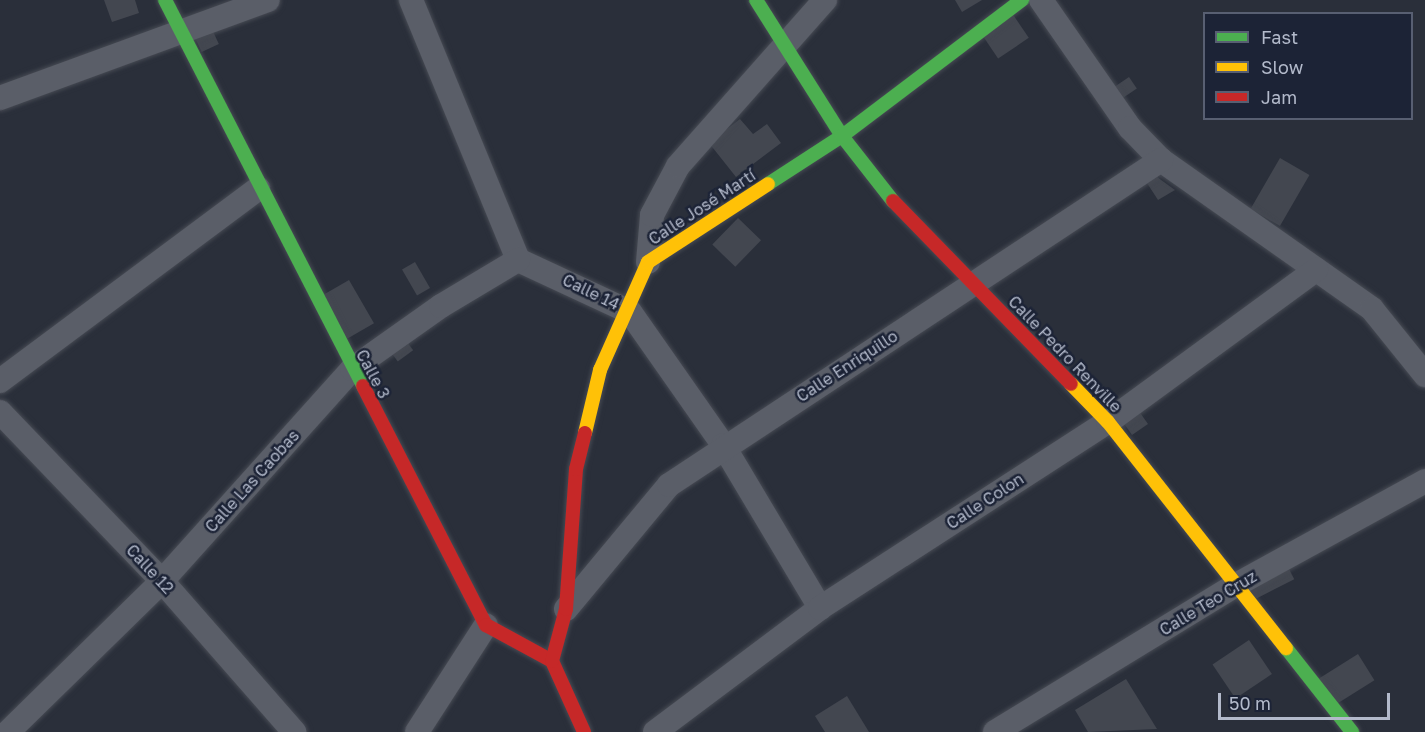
<!DOCTYPE html>
<html>
<head>
<meta charset="utf-8">
<style>
  body { margin:0 }
  #map { position:relative; width:1425px; height:732px; overflow:hidden; background:#2a2f3a; font-family:"Golos Text",sans-serif }
  div>[style] { position:absolute }
  .building>* { inset:0; background:#434750; transform-origin:0 0 }
  .roads { filter:drop-shadow(0 0 2px #464a53) drop-shadow(0 0 2px #464a53) }
  .street>* { height:24px; margin:-12px; padding:0 12px; transform-origin:12px; border-radius:12px; background:#5a5e68 }
  .fast>* { height:14px; margin:-7px; padding:0 7px; transform-origin:7px; border-radius:7px; background:#4caf50 }
  .slow>* { height:14px; margin:-7px; padding:0 7px; transform-origin:7px; border-radius:7px; background:#ffc107 }
  .jam>* { height:14px; margin:-7px; padding:0 7px; transform-origin:7px; border-radius:7px; background:#c62828 }
  span { translate:-50% -50%; white-space:nowrap; text-align:center; line-height:1.15; -webkit-text-stroke:5px #1c2336; paint-order:stroke }
  .street-label { font-size:16px; color:#b3bacb }
  .legend { position:absolute; left:1203px; top:12px; width:210px; height:108px; box-sizing:border-box; background:#1c2336; border:2px solid #585f72; margin:0; padding:8px 10px; list-style:none; font-size:18px; color:#b3bacb }
  .legend li { display:flex; align-items:center; gap:12px; height:30px }
  .legend b { width:30px; border:2px solid #585f72 }
  .scale { position:absolute; left:1218px; top:693px; width:172px; height:27px; box-sizing:border-box; border:3px solid #b3bacb; border-top:0; padding-left:8px; font-size:18px; line-height:21px; white-space:nowrap; color:#b3bacb; -webkit-text-stroke:4px #1c2336; paint-order:stroke }
</style>
</head>
<body>
<div id="map">
  <div class="building">
    <i style="clip-path:polygon(104px 0,135px 0,139px 13px,112px 22px)"></i>
    <i style="clip-path:polygon(955px 0,982px 0,962px 12px)"></i>
    <i style="left:1012px;top:13px;width:30px;height:37px;rotate:56deg"></i>
    <i style="left:210px;top:25px;width:21px;height:19px;rotate:65deg"></i>
    <i style="left:1129px;top:77px;width:14px;height:24px;rotate:56deg"></i>
    <i style="clip-path:polygon(740px 119px,753px 134px,767px 124px,781px 143px,736px 177px,709px 143px)"></i>
    <i style="left:1280px;top:158px;width:34px;height:59px;rotate:30deg"></i>
    <i style="clip-path:polygon(1157px 177px,1175px 190px,1158px 200px,1147px 183px)"></i>
    <i style="left:738px;top:218px;width:32px;height:37px;rotate:44deg"></i>
    <i style="left:415px;top:262px;width:30px;height:15px;rotate:60deg"></i>
    <i style="left:349px;top:280px;width:50px;height:36px;rotate:60deg"></i>
    <i style="left:402px;top:335px;width:19px;height:19px;rotate:54deg"></i>
    <i style="clip-path:polygon(1134px 404px,1148px 424px,1132px 435px,1123px 422px)"></i>
    <i style="left:1287px;top:565px;width:16px;height:45px;rotate:63deg"></i>
    <i style="left:1249px;top:640px;width:41px;height:44px;rotate:56deg"></i>
    <i style="left:1358px;top:654px;width:31px;height:47px;rotate:58deg"></i>
    <i style="clip-path:polygon(1126px 679px,1157px 729px,1088px 732px,1075px 710px)"></i>
    <i style="clip-path:polygon(847px 696px,869px 732px,825px 732px,815px 716px)"></i>
  </div>
  <div class="roads">
    <div class="street">
      <i style="left:411px;top:0;width:281px;rotate:67.6deg"></i>
      <i style="left:518px;top:260px;width:123px;rotate:24.9deg"></i>
      <i style="left:630px;top:312px;width:162px;rotate:55deg"></i>
      <i style="left:723px;top:445px;width:190px;rotate:59.2deg"></i>
      <i style="left:1041px;top:0;width:156px;rotate:55.2deg"></i>
      <i style="left:1130px;top:128px;width:45px;rotate:45.9deg"></i>
      <i style="left:1161px;top:160px;width:258px;rotate:35.2deg"></i>
      <i style="left:1372px;top:309px;width:85px;rotate:51.2deg"></i>
      <i style="left:0;top:98px;width:285px;rotate:-20.1deg"></i>
      <i style="left:648px;top:262px;width:47px;rotate:-85.1deg"></i>
      <i style="left:652px;top:215px;width:55px;rotate:-62deg"></i>
      <i style="left:678px;top:166px;width:222px;rotate:-48.5deg"></i>
      <i style="left:0;top:381px;width:322px;rotate:-36.7deg"></i>
      <i style="left:0;top:412px;width:234px;rotate:46.2deg"></i>
      <i style="left:162px;top:581px;width:201px;rotate:48.8deg"></i>
      <i style="left:566px;top:609px;width:161px;rotate:-50.3deg"></i>
      <i style="left:669px;top:485px;width:590px;rotate:-33.45deg"></i>
      <i style="left:8px;top:732px;width:216px;rotate:-44.4deg"></i>
      <i style="left:162px;top:581px;width:285px;rotate:-48.1deg"></i>
      <i style="left:352px;top:369px;width:109px;rotate:-35.3deg"></i>
      <i style="left:441px;top:306px;width:90px;rotate:-30.9deg"></i>
      <i style="left:417px;top:732px;width:127px;rotate:-57.2deg"></i>
      <i style="left:655px;top:732px;width:206px;rotate:-36.9deg"></i>
      <i style="left:820px;top:608px;width:343px;rotate:-32.9deg"></i>
      <i style="left:1108px;top:422px;width:258px;rotate:-36.2deg"></i>
      <i style="left:995px;top:732px;width:282px;rotate:-31.4deg"></i>
      <i style="left:1236px;top:585px;width:216px;rotate:-28.8deg"></i>
    </div>
    <div class="fast">
      <i style="left:165px;top:0;width:434px;rotate:62.8deg"></i>
      <i style="left:756px;top:0;width:161px;rotate:57.7deg"></i>
      <i style="left:842px;top:136px;width:83px;rotate:51.9deg"></i>
      <i style="left:768px;top:184px;width:88px;rotate:-33deg"></i>
      <i style="left:842px;top:136px;width:226px;rotate:-37.1deg"></i>
      <i style="left:1286px;top:648px;width:107px;rotate:51.8deg"></i>
    </div>
    <div class="slow">
      <i style="left:1071px;top:384px;width:53px;rotate:45.8deg"></i>
      <i style="left:1108px;top:422px;width:288px;rotate:51.8deg"></i>
      <i style="left:585px;top:433px;width:65px;rotate:-76.6deg"></i>
      <i style="left:600px;top:370px;width:118px;rotate:-66deg"></i>
      <i style="left:648px;top:262px;width:143px;rotate:-33deg"></i>
    </div>
    <div class="jam">
      <i style="left:893px;top:201px;width:255px;rotate:45.8deg"></i>
      <i style="left:363px;top:386px;width:269px;rotate:62.8deg"></i>
      <i style="left:486px;top:625px;width:75px;rotate:28.6deg"></i>
      <i style="left:552px;top:661px;width:78px;rotate:65.7deg"></i>
      <i style="left:552px;top:661px;width:54px;rotate:-74.9deg"></i>
      <i style="left:566px;top:609px;width:140px;rotate:-85.9deg"></i>
      <i style="left:576px;top:469px;width:37px;rotate:-76deg"></i>
    </div>
  </div>
  <div class="street-label">
    <span style="left:702px;top:207px;rotate:-33deg">Calle José Martí</span>
    <span style="left:591px;top:292px;rotate:26deg">Calle 14</span>
    <span style="left:1065px;top:354px;rotate:46deg">Calle Pedro Renville</span>
    <span style="left:847px;top:366px;rotate:-33deg">Calle Enriquillo</span>
    <span style="left:373px;top:374px;rotate:62deg">Calle 3</span>
    <span style="left:252px;top:481px;rotate:-48deg">Calle Las Caobas</span>
    <span style="left:985px;top:501px;rotate:-33deg">Calle Colon</span>
    <span style="left:150px;top:569px;rotate:47deg">Calle 12</span>
    <span style="left:1208px;top:603px;rotate:-31deg">Calle Teo Cruz</span>
  </div>
  <ul class="legend">
  <li><b style="height:8px;background:#4caf50"></b>Fast</li>
  <li><b style="height:8px;background:#ffc107"></b>Slow</li>
  <li><b style="height:8px;background:#c62828"></b>Jam</li>
  </ul>
  <div class="scale">50 m</div>
</div>
</body>
</html>
